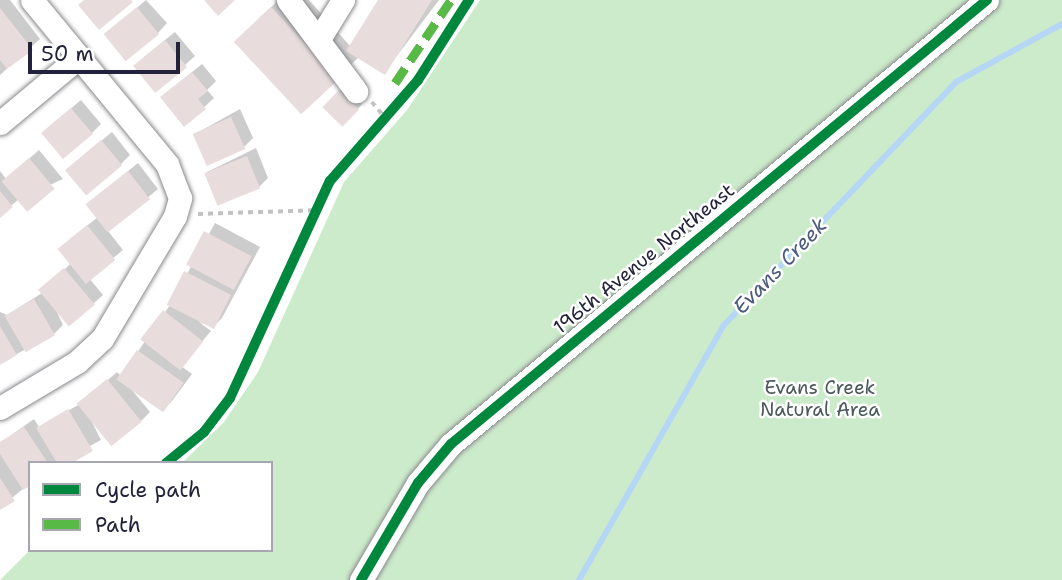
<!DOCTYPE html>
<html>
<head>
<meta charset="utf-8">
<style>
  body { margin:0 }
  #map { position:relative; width:1062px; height:580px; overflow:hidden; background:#fff; font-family:"Shantell Sans",sans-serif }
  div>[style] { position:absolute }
  .green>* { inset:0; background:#ccebca }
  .shadow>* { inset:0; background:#0003; transform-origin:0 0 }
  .stream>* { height:6px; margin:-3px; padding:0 3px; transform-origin:3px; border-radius:3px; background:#b5d7f5 }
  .building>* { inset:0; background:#e8dddc; transform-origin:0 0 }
  .path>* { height:3.5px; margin-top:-1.75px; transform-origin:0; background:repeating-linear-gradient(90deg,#c2c2c4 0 5px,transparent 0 10px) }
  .roads { filter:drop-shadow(0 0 2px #8a8a8f) drop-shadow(0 0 2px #8a8a8f) }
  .minor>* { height:23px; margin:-11.5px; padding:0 11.5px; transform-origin:11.5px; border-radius:11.5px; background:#fff }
  .quiet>* { height:9px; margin-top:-4.5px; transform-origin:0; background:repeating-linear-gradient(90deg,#58b947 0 18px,transparent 0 27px) }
  .cycleway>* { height:10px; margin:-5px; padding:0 5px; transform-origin:5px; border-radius:5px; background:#00873e }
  span { translate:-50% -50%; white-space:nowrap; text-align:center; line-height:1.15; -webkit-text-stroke:5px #fff; paint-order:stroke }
  .street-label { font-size:19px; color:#22223b }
  .park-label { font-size:19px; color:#495a59 }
  .water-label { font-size:21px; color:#4a5b7b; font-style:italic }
  .legend { position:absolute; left:28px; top:461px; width:245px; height:91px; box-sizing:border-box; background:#fff; border:2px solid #a7a7b1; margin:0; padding:9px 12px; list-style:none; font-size:21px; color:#22223b }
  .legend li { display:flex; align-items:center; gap:14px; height:35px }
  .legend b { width:35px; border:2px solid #a7a7b1 }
  .scale { position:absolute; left:28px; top:42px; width:152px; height:32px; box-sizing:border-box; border:4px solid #22223b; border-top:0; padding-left:9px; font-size:21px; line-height:24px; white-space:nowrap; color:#22223b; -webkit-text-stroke:5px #fff; paint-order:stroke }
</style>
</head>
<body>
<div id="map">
  <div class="green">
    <i style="clip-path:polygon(480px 0,1062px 0,1062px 580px,0 580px,30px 550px,271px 550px,271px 463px,182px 463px,224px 422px,258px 372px,344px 182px,407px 110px)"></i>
  </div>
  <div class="shadow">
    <i style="clip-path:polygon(0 0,10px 0,40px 39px,0 75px)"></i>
    <i style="clip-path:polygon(146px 0,167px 23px,158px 33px,106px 34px)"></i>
    <i style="clip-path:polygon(279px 0,309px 0,351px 47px,380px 0,439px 0,384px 73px,359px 57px,336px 79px,259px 18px)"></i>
    <i style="clip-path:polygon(175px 32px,195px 56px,156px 91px,144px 57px)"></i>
    <i style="clip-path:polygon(202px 64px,216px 81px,207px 90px,214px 98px,185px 125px,172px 88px)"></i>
    <i style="left:344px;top:87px;width:25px;height:28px;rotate:43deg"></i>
    <i style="clip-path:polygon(81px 100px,101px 124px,92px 133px,52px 124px)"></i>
    <i style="clip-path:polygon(240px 109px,253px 138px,244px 147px,195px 134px)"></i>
    <i style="clip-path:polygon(112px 132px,130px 155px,121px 164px,77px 161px)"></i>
    <i style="clip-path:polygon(256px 148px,268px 178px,259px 187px,207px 172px)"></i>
    <i style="clip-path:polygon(39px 150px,63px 179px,19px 199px,0 215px,0 171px,6px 179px)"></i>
    <i style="clip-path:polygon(138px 163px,158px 189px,108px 231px,123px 250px,89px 278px,103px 295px,69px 325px,56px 310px,63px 325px,54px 334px,0 363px,0 312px,7px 315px,42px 293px,71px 263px,69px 240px,98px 217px,97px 196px)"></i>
    <i style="clip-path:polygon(215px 223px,260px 247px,222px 318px,213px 327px,199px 322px,211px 331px,181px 366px,192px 374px,172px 401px,163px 410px,132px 390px,150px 412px,141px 421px,88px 414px,101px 440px,58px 463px,30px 463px,30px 483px,0 508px,0 443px,34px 419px,39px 427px,80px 404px,117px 372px,121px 376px,170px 305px)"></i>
  </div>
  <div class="stream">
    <i style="left:579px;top:580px;width:292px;rotate:-60.4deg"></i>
    <i style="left:723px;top:326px;width:337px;rotate:-46.3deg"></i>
    <i style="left:956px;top:82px;width:121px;rotate:-28.7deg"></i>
  </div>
  <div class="building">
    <i style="clip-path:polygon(84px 0,131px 0,133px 2px,99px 30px,78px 5px)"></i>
    <i style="clip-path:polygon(204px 0,235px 0,218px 16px)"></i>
    <i style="clip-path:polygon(378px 0,432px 0,385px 75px,346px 51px)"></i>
    <i style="left:137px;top:7px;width:35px;height:43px;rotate:51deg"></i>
    <i style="left:271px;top:7px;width:99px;height:51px;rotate:47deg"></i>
    <i style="clip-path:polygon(0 8px,33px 50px,7px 69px,0 60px)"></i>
    <i style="left:165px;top:40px;width:35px;height:41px;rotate:51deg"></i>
    <i style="clip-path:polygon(192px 72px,208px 91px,198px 99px,206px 109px,184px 127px,160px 97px)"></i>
    <i style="left:339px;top:90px;width:28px;height:24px;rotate:44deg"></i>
    <i style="left:71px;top:108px;width:34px;height:39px;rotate:50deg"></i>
    <i style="left:231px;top:117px;width:35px;height:42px;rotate:66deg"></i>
    <i style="left:101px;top:140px;width:33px;height:47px;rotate:50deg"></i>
    <i style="left:247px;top:156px;width:35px;height:46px;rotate:68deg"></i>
    <i style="left:29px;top:158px;width:40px;height:36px;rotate:50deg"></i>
    <i style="left:128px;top:171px;width:36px;height:54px;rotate:52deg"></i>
    <i style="clip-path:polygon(0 191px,13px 207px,0 218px)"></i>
    <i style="left:87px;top:225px;width:45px;height:38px;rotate:51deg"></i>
    <i style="left:204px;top:231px;width:54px;height:38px;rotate:28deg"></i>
    <i style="left:64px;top:268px;width:48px;height:34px;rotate:50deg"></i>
    <i style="left:184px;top:271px;width:53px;height:38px;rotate:27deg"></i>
    <i style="left:34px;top:299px;width:42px;height:34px;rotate:60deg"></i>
    <i style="left:163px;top:310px;width:51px;height:37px;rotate:38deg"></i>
    <i style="clip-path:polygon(0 326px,17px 355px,0 365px)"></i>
    <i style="left:137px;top:350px;width:57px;height:36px;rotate:35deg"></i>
    <i style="left:107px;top:379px;width:55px;height:39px;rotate:51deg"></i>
    <i style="clip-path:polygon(68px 409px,93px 451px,72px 463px,57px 463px,36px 428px)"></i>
    <i style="clip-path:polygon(24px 427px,48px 463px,30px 463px,30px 486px,23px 490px,0 454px,0 442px)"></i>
    <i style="clip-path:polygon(0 478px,15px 501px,0 510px)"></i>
  </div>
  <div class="path">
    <i style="left:372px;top:102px;width:17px;rotate:50deg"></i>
    <i style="left:198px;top:214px;width:123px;rotate:-1.9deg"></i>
  </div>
  <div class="roads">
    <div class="minor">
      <i style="left:288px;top:0;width:114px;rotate:53.2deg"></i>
      <i style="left:319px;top:39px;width:46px;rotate:-58.4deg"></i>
      <i style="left:0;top:123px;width:103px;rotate:-39.9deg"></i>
      <i style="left:0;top:408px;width:90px;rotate:-30.9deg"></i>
      <i style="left:77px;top:362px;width:34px;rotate:-43deg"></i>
      <i style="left:102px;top:339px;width:143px;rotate:-59.3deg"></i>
      <i style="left:175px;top:216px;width:19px;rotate:-74deg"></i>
      <i style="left:180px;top:198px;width:36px;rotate:-111deg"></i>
      <i style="left:167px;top:164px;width:212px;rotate:-129.5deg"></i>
      <i style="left:361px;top:580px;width:113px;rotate:-59.6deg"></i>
      <i style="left:418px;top:483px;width:51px;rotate:-49.8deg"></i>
      <i style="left:451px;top:444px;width:696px;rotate:-39.64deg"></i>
    </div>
  </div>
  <div class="quiet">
    <i style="left:395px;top:83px;width:100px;rotate:-56deg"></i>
  </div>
  <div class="cycleway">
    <i style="left:166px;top:463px;width:49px;rotate:-39.2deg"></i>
    <i style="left:204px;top:432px;width:43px;rotate:-52.6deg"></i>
    <i style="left:230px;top:398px;width:239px;rotate:-65.3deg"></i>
    <i style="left:330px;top:181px;width:134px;rotate:-48.9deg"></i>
    <i style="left:418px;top:80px;width:95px;rotate:-57.5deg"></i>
    <i style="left:361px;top:580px;width:113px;rotate:-59.6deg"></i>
    <i style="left:418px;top:483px;width:51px;rotate:-49.8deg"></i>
    <i style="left:451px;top:444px;width:696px;rotate:-39.64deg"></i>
  </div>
  <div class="street-label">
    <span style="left:644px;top:259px;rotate:-39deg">196th Avenue Northeast</span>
  </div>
  <div class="park-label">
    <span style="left:820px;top:399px">Evans Creek<br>Natural Area</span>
  </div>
  <div class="water-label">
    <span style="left:780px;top:266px;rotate:-46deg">Evans Creek</span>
  </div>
  <ul class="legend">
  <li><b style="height:9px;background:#00873e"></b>Cycle path</li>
  <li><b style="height:9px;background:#58b947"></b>Path</li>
  </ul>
  <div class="scale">50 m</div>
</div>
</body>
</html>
